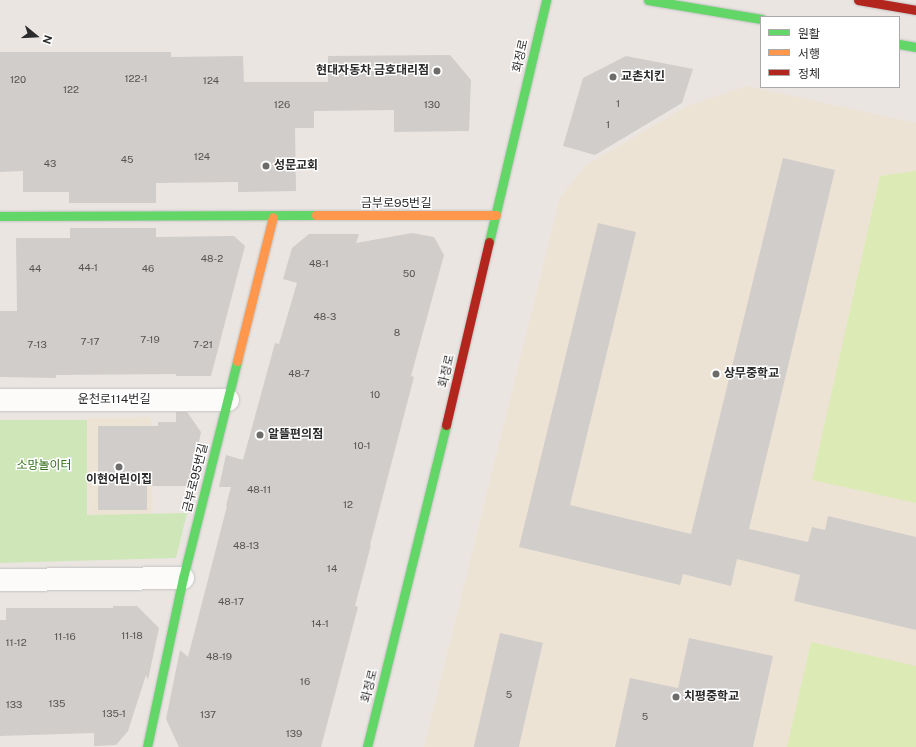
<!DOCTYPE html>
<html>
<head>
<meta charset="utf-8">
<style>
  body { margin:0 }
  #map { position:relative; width:916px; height:747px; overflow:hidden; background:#eae5e1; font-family:"Public Sans","Noto Sans KR",sans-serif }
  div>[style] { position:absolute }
  .education>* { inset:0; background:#ede3d5; transform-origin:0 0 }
  .green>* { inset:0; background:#cfe7b8 }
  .pitch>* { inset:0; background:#dcebb5 }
  .building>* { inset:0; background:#d1cdca; transform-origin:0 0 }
  .roads { filter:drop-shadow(0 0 1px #c3c2c3) drop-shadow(0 0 1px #c3c2c3) }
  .street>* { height:22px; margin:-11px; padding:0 11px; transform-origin:11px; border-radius:11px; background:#fcfbfa }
  .fast>* { height:9px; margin:-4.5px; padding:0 4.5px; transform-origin:4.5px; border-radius:4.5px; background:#63d668 }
  .slow>* { height:9px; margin:-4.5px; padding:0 4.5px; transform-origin:4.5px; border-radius:4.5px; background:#ff974d }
  .jam>* { height:9px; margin:-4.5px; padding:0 4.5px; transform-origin:4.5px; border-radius:4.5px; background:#b3261e }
  .dots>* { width:11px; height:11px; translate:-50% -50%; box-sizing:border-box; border:2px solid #fff; border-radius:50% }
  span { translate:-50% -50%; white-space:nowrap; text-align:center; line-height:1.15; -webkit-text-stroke:3px #fff; paint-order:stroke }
  .number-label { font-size:10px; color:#555454 }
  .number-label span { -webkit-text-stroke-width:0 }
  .street-label { font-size:12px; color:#2b2b2b }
  .poi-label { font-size:12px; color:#2b2b2b; font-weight:700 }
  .right { translate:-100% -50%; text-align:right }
  .left { translate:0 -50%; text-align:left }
  .park-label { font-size:12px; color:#306e16 }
  .legend { position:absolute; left:760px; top:16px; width:140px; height:72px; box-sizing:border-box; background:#fff; border:1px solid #aaa; margin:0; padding:5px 7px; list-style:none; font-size:12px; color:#2b2b2b }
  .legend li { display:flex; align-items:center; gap:8px; height:20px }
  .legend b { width:20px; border:1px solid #aaa }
  .north { position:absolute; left:16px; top:16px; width:40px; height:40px; -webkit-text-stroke:3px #fff; paint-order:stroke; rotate:108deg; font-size:11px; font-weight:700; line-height:16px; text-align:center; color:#2b2b2b }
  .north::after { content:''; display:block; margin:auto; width:14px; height:18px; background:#2b2b2b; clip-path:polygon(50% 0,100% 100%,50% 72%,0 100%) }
</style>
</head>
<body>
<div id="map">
  <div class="education">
    <i style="clip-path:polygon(747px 86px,916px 123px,916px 747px,424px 747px,560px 198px,586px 165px,687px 106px)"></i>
    <i style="left:151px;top:417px;width:98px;height:64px;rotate:89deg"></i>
  </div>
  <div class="green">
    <i style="clip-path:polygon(0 420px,87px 420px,87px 515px,187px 513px,176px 558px,0 563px)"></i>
  </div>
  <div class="pitch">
    <i style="clip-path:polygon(916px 171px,916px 503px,812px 480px,880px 176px)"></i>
    <i style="clip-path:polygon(811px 642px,916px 666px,916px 747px,787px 747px)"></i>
  </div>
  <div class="building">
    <i style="clip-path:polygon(0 52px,171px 52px,171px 57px,243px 56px,244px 82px,328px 82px,328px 56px,450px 55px,471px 80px,469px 131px,394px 132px,394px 110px,314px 111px,314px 128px,295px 128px,296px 191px,238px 192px,238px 182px,156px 183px,156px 203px,69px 203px,69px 192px,23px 192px,23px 171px,0 172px)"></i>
    <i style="clip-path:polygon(626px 56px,693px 69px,682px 103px,595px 155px,563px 146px,583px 78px)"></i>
    <i style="clip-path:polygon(783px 158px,835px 170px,749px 529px,808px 542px,812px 527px,825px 530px,828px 516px,916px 537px,916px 630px,794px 601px,800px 575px,737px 559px,731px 586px,683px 574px,680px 585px,519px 547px,598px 223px,636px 232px,570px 505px,691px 534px)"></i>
    <i style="clip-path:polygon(70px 228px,156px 228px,156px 237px,234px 236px,245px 246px,211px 376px,176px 376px,176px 374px,56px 375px,56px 378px,0 377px,0 311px,17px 311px,16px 238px,70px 238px)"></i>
    <i style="clip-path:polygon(412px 233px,434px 237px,444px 255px,411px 376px,414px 377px,370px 545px,371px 545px,355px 606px,358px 607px,321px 747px,179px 747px,166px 719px,180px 650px,188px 657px,227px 506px,226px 505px,231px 487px,219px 487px,226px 455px,243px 460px,275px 343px,279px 344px,297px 283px,283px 279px,292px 248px,309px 234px,359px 234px,356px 243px)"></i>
    <i style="clip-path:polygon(176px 412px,187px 412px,201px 432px,198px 447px,202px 449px,193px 486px,147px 486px,147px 510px,98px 510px,98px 426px,158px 426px,158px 422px,176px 422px)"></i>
    <i style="clip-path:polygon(113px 606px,137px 606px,159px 628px,148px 680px,146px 675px,128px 731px,116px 745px,94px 746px,94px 733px,0 736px,0 620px,6px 620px,6px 608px,113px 608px)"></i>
    <i style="left:500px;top:633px;width:44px;height:117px;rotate:13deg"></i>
    <i style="clip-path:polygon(689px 638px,773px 656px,753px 747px,615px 747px,630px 678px,678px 688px)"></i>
  </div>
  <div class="roads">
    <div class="street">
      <i style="left:0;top:400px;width:228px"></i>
      <i style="left:0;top:580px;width:183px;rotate:-0.6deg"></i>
    </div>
    <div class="fast">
      <i style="left:648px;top:0;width:115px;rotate:9.5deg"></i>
      <i style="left:899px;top:44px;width:17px;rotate:10deg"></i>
      <i style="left:0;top:216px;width:316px;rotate:-0.2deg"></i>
      <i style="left:489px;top:242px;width:249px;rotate:-76.7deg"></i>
      <i style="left:147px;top:747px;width:173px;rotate:-78deg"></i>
      <i style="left:183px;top:578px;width:224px;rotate:-76deg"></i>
      <i style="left:367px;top:747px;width:332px;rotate:-76.2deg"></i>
    </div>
    <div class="slow">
      <i style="left:316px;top:215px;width:180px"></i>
      <i style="left:237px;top:361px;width:148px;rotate:-76deg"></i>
    </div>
    <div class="jam">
      <i style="left:858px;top:0;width:59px;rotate:9.8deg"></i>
      <i style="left:446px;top:425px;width:188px;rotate:-76.8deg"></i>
    </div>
  </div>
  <div class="dots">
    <i style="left:437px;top:71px;background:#6e6c6b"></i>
    <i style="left:613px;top:77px;background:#6e6c6b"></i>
    <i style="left:266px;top:166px;background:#6e6c6b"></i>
    <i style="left:716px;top:374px;background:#6e6c6b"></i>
    <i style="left:260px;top:435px;background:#6e6c6b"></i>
    <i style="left:119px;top:467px;background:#6e6c6b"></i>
    <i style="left:676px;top:697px;background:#6e6c6b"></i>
  </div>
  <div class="number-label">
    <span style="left:136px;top:79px">122-1</span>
    <span style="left:18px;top:80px">120</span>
    <span style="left:211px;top:81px">124</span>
    <span style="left:71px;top:90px">122</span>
    <span style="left:618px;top:104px">1</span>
    <span style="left:282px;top:105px">126</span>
    <span style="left:432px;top:105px">130</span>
    <span style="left:608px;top:125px">1</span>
    <span style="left:202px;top:157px">124</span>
    <span style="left:127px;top:160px">45</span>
    <span style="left:50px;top:164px">43</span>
    <span style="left:212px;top:259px">48-2</span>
    <span style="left:319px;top:264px">48-1</span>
    <span style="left:88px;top:268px">44-1</span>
    <span style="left:35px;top:269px">44</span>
    <span style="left:148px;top:269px">46</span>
    <span style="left:409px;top:274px">50</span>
    <span style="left:325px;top:317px">48-3</span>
    <span style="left:397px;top:333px">8</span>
    <span style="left:150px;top:340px">7-19</span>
    <span style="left:90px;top:342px">7-17</span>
    <span style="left:37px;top:345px">7-13</span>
    <span style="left:203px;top:345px">7-21</span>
    <span style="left:299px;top:374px">48-7</span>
    <span style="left:375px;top:395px">10</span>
    <span style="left:362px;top:446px">10-1</span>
    <span style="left:259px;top:490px">48-11</span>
    <span style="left:348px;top:505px">12</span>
    <span style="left:246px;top:546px">48-13</span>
    <span style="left:332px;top:569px">14</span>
    <span style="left:231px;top:602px">48-17</span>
    <span style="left:320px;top:624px">14-1</span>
    <span style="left:132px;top:636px">11-18</span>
    <span style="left:65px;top:637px">11-16</span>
    <span style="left:16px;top:643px">11-12</span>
    <span style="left:219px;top:657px">48-19</span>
    <span style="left:305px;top:682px">16</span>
    <span style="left:509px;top:695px">5</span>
    <span style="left:57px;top:704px">135</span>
    <span style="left:14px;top:705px">133</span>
    <span style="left:114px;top:714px">135-1</span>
    <span style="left:208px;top:715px">137</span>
    <span style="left:645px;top:717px">5</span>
    <span style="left:294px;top:734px">139</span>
  </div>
  <div class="street-label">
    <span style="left:521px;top:56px;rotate:-78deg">화정로</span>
    <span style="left:396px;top:204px">금부로95번길</span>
    <span style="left:447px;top:371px;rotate:-77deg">화정로</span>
    <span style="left:114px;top:400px">운천로114번길</span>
    <span style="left:196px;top:478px;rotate:-76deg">금부로95번길</span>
    <span style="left:370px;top:686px;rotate:-76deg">화정로</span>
  </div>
  <div class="poi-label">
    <span class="right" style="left:429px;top:71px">현대자동차 금호대리점</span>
    <span class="left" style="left:621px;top:77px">교촌치킨</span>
    <span class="left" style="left:274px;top:166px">성문교회</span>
    <span class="left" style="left:724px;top:374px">상무중학교</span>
    <span class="left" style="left:268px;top:435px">알뜰편의점</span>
    <span style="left:119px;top:480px">이현어린이집</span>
    <span class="left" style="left:684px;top:697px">치평중학교</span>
  </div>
  <div class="park-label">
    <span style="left:44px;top:466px">소망놀이터</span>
  </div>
  <ul class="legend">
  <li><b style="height:5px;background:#63d668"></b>원활</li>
  <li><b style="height:5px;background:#ff974d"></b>서행</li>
  <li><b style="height:5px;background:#b3261e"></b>정체</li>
  </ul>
  <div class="north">N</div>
</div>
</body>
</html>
